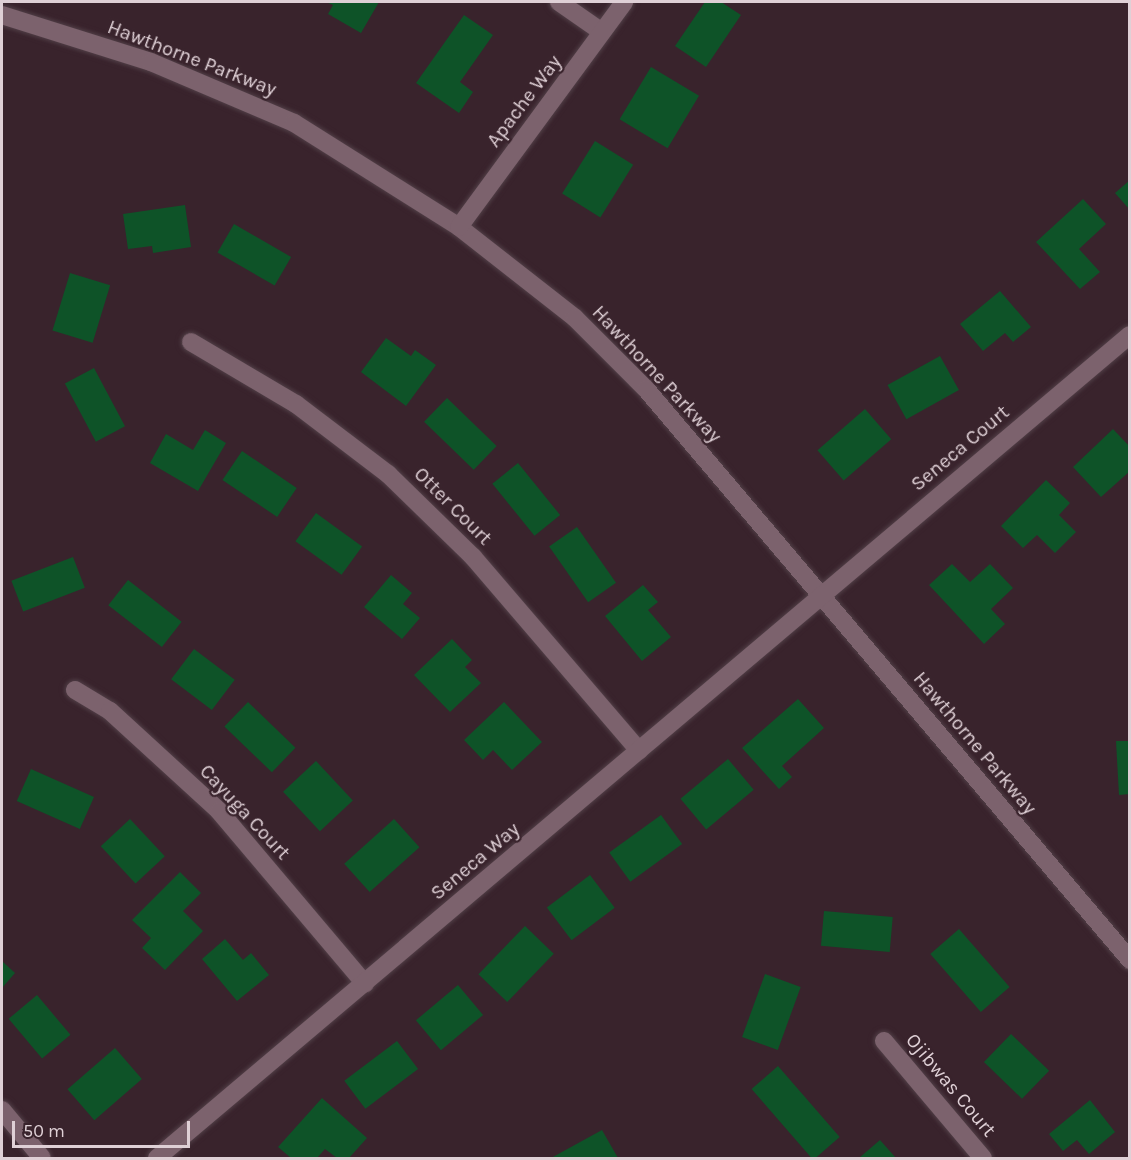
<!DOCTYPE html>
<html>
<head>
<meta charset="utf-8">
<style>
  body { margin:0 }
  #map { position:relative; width:1131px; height:1160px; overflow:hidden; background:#39232c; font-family:Karla,sans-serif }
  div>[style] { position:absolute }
  .building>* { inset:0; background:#0e5328; transform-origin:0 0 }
  .roads { filter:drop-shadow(0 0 2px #513f47) drop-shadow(0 0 2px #513f47) }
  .minor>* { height:18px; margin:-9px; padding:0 9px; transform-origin:9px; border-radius:9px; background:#7c626d }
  span { translate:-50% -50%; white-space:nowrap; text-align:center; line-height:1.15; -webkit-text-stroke:4.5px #39232c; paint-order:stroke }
  .street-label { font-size:20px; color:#dfd0d6 }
  .frame { position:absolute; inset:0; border:3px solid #dfd0d6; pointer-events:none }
  .scale { position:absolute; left:12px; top:1121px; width:178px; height:27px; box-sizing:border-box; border:3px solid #dfd0d6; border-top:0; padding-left:8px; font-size:18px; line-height:21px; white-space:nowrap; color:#dfd0d6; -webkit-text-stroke:4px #39232c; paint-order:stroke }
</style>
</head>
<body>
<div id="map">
  <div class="building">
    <i style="clip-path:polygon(326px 2px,379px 2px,361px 33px,328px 14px,333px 5px)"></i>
    <i style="clip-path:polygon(705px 2px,721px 2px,741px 15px,706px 67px,675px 46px)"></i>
    <i style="clip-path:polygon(464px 15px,493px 35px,460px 82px,473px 92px,459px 113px,416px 83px)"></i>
    <i style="left:651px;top:67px;width:56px;height:61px;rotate:31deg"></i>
    <i style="left:595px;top:141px;width:45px;height:62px;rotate:32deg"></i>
    <i style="clip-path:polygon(1130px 180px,1130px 210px,1115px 193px)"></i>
    <i style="clip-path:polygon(1083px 199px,1106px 224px,1079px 249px,1100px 272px,1080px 289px,1036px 242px)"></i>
    <i style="clip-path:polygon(185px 205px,191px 247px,153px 253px,152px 246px,128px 249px,123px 214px)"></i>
    <i style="left:234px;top:224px;width:66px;height:33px;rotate:30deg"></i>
    <i style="left:70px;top:273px;width:42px;height:60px;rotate:17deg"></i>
    <i style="clip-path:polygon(1000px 291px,1031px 327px,1013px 342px,1005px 333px,983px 351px,960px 324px)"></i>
    <i style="clip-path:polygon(386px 338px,411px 356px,415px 350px,436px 365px,406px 406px,361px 372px)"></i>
    <i style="left:940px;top:356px;width:39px;height:60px;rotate:61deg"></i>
    <i style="left:94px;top:368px;width:66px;height:33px;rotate:62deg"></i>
    <i style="left:447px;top:398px;width:69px;height:33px;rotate:44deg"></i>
    <i style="left:865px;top:409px;width:40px;height:63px;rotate:49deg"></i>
    <i style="clip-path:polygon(1113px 429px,1130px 447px,1130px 471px,1101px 497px,1073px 467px)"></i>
    <i style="clip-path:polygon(205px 430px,226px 443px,198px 491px,150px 463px,166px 434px,193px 450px)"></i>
    <i style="left:242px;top:451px;width:66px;height:35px;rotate:34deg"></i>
    <i style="left:518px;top:463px;width:67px;height:33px;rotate:51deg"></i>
    <i style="clip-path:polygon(1046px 480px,1070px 503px,1059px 515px,1076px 532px,1055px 553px,1037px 535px,1023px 548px,1001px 526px)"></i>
    <i style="left:316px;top:513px;width:57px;height:35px;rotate:36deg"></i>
    <i style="left:577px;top:527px;width:68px;height:34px;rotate:55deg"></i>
    <i style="left:73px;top:557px;width:33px;height:66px;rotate:69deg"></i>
    <i style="clip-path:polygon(952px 564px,970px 582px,990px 564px,1013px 588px,991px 609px,1005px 624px,984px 644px,929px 585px)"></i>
    <i style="clip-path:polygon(391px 575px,412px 593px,403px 604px,420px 618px,402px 639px,364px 607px)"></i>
    <i style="left:128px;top:580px;width:68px;height:32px;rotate:38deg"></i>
    <i style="clip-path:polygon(643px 585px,658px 602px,648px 610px,671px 637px,642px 661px,605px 616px)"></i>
    <i style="clip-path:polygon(452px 639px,472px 660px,465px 667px,481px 683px,450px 712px,414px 675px)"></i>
    <i style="left:194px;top:649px;width:51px;height:38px;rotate:37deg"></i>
    <i style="clip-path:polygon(798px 699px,824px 728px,782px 766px,792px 777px,779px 789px,742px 748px)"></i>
    <i style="left:248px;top:702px;width:66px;height:34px;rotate:44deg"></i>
    <i style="clip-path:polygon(504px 702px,542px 742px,512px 770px,493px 750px,483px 760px,464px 740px)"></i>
    <i style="clip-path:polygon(1116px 741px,1130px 741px,1130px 794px,1119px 795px)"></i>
    <i style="left:728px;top:759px;width:40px;height:62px;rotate:50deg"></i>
    <i style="left:316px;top:761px;width:54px;height:45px;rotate:47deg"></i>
    <i style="left:31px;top:769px;width:69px;height:35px;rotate:24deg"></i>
    <i style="left:661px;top:815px;width:36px;height:64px;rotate:54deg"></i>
    <i style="left:130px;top:819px;width:51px;height:40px;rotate:47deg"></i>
    <i style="left:394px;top:819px;width:38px;height:67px;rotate:48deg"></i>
    <i style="clip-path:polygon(180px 872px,201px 893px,183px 911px,203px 931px,165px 970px,142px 948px,151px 938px,132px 920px)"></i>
    <i style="left:590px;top:875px;width:41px;height:54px;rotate:53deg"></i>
    <i style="left:824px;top:911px;width:69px;height:35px;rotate:5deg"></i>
    <i style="left:525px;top:926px;width:40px;height:67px;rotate:44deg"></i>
    <i style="left:959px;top:929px;width:77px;height:38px;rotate:49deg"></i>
    <i style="clip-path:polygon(225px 939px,243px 960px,251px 953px,269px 975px,237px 1001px,202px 959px)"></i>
    <i style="clip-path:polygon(2px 961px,15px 973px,2px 988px)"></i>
    <i style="left:765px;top:974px;width:38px;height:67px;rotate:20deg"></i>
    <i style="left:458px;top:985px;width:39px;height:55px;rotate:50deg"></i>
    <i style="left:37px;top:995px;width:52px;height:37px;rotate:50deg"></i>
    <i style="left:1011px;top:1034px;width:53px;height:39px;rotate:44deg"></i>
    <i style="left:397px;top:1041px;width:35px;height:66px;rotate:53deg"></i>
    <i style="left:115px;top:1048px;width:41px;height:63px;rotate:49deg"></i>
    <i style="left:778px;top:1066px;width:94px;height:35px;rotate:49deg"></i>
    <i style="clip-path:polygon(322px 1098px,367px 1138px,349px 1158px,337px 1158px,325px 1149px,317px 1158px,291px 1158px,278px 1147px)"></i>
    <i style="clip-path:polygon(1090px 1100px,1115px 1132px,1089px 1154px,1077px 1140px,1063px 1151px,1049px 1134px)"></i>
    <i style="clip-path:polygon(602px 1130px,618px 1158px,551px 1158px)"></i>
    <i style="clip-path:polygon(880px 1140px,896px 1158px,859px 1158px)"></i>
  </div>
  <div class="roads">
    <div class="minor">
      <i style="left:559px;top:2px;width:52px;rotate:34.9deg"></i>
      <i style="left:2px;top:15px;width:156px;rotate:17.5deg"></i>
      <i style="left:151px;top:62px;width:155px;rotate:23.1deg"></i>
      <i style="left:294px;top:123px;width:195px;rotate:32.2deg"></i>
      <i style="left:459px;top:227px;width:147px;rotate:38.1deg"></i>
      <i style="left:575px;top:318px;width:100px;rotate:45deg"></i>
      <i style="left:646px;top:389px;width:749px;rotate:49.71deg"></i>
      <i style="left:459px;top:227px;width:279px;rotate:-53.7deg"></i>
      <i style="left:191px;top:342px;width:122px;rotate:30.6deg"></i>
      <i style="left:296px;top:404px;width:116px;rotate:37.3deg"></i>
      <i style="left:388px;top:474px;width:119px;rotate:44.3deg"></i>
      <i style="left:473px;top:557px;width:255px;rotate:49.4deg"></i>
      <i style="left:75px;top:690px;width:41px;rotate:31deg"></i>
      <i style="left:110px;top:711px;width:148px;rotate:42.5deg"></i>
      <i style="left:219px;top:811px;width:226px;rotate:49.8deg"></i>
      <i style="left:884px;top:1041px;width:153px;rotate:49.8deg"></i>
      <i style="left:2px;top:1110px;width:62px;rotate:50.2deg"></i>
      <i style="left:157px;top:1158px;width:1274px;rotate:-40.23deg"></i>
    </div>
  </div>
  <div class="street-label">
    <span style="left:192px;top:58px;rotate:21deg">Hawthorne Parkway</span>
    <span style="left:524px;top:101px;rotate:-53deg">Apache Way</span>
    <span style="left:657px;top:374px;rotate:47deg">Hawthorne Parkway</span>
    <span style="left:960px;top:448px;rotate:-40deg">Seneca Court</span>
    <span style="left:453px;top:506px;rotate:45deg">Otter Court</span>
    <span style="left:975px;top:743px;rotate:50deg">Hawthorne Parkway</span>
    <span style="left:245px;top:812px;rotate:47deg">Cayuga Court</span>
    <span style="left:475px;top:861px;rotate:-40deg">Seneca Way</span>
    <span style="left:951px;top:1085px;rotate:50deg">Ojibwas Court</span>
  </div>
  <div class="frame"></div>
  <div class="scale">50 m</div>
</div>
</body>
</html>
